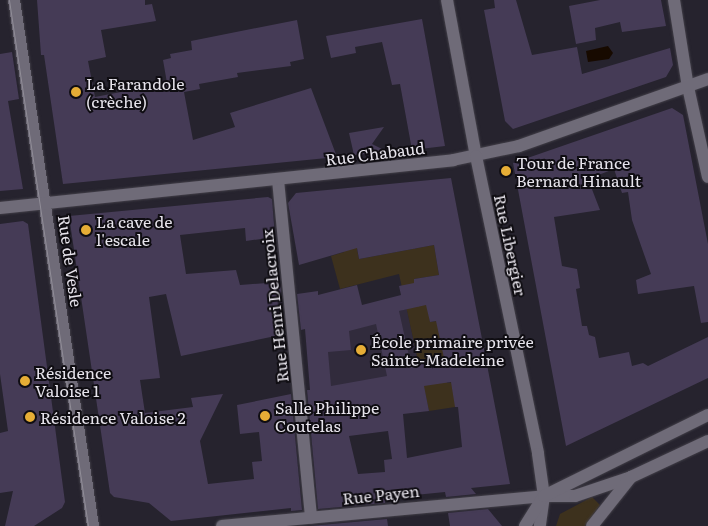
<!DOCTYPE html>
<html>
<head>
<meta charset="utf-8">
<style>
  body { margin:0 }
  #map { position:relative; width:708px; height:526px; overflow:hidden; background:#26232e; font-family:Literata,serif }
  div>[style] { position:absolute }
  .built>* { inset:0; background:#312b3c; transform-origin:0 0 }
  .green>* { inset:0; background:#3d311d }
  .water>* { inset:0; background:#170a00 }
  .building>* { inset:0; background:#453b56 }
  .roads { filter:drop-shadow(0 0 1px #434049) drop-shadow(0 0 1px #434049) }
  .pedestrian>* { height:12px; margin:-6px; padding:0 6px; transform-origin:6px; border-radius:6px; background:#6f6b78 }
  .minor>* { height:12px; margin:-6px; padding:0 6px; transform-origin:6px; border-radius:6px; background:#6f6b78 }
  .tertiary>* { height:12px; margin:-6px; padding:0 6px; transform-origin:6px; border-radius:6px; background:#6f6b78 }
  .secondary>* { height:12px; margin:-6px; padding:0 6px; transform-origin:6px; border-radius:6px; background:#6f6b78 }
  .tram>* { height:1px; margin:-0.5px; padding:0 0.5px; transform-origin:0.5px; border-radius:0.5px; background:#918e98 }
  .dots>* { width:14px; height:14px; translate:-50% -50%; box-sizing:border-box; border:2px solid #0f0d12; border-radius:50% }
  span { translate:-50% -50%; white-space:nowrap; text-align:center; line-height:1.15; -webkit-text-stroke:4px #0f0d12; paint-order:stroke }
  .poi-label { font-size:16px; color:#e7e4ec }
  .left { translate:0 -50%; text-align:left }
  .street-label { font-size:16px; color:#e7e4ec }
</style>
</head>
<body>
<div id="map">
  <div class="built">
    <i style="left:407px;top:309px;width:66px;height:103px;rotate:78deg"></i>
  </div>
  <div class="green">
    <i style="clip-path:polygon(372px 244px,357px 249px,359px 259px,434px 245px,439px 275px,414px 279px,415px 286px,426px 284px,430px 322px,437px 321px,446px 342px,447px 383px,460px 381px,455px 407px,429px 411px,399px 274px,340px 289px,331px 256px,344px 252px,344px 245px)"></i>
    <i style="clip-path:polygon(592px 497px,600px 505px,585px 526px,556px 526px,560px 514px)"></i>
  </div>
  <div class="water">
    <i style="clip-path:polygon(608px 46px,613px 53px,609px 59px,588px 62px,586px 51px)"></i>
  </div>
  <div class="building">
    <i style="clip-path:polygon(37px 0,145px 0,145px 5px,152px 4px,156px 21px,101px 30px,106px 57px,88px 61px,95px 97px,167px 83px,163px 60px,171px 58px,170px 54px,192px 50px,191px 41px,297px 20px,304px 59px,290px 62px,291px 66px,237px 73px,238px 77px,199px 84px,200px 89px,184px 92px,193px 140px,235px 127px,230px 113px,311px 88px,337px 157px,63px 184px,44px 55px,41px 55px)"></i>
    <i style="clip-path:polygon(494px 0,516px 0,532px 55px,577px 47px,582px 74px,670px 48px,673px 65px,666px 77px,513px 129px,505px 121px,484px 10px,495px 8px)"></i>
    <i style="clip-path:polygon(600px 0,661px 0,666px 26px,622px 32px,620px 22px,595px 28px,596px 40px,576px 44px,569px 6px)"></i>
    <i style="clip-path:polygon(422px 19px,445px 146px,412px 150px,400px 84px,392px 85px,382px 42px,355px 47px,356px 53px,331px 58px,326px 36px)"></i>
    <i style="clip-path:polygon(12px 52px,19px 99px,8px 101px,23px 189px,0 191px,0 54px)"></i>
    <i style="clip-path:polygon(672px 108px,683px 115px,708px 244px,708px 322px,701px 323px,694px 286px,638px 294px,636px 280px,651px 274px,632px 220px,628px 192px,622px 193px,614px 169px,588px 179px,600px 210px,554px 217px,562px 266px,577px 269px,580px 288px,576px 289px,582px 326px,587px 326px,589px 335px,595px 337px,599px 358px,629px 352px,632px 366px,643px 363px,648px 366px,708px 337px,708px 378px,566px 446px,513px 163px)"></i>
    <i style="clip-path:polygon(384px 127px,372px 144px,388px 152px,354px 155px,349px 133px)"></i>
    <i style="clip-path:polygon(evenodd,451px 178px,510px 484px,471px 488px,476px 494px,446px 497px,445px 492px,385px 498px,385px 503px,318px 509px,307px 390px,310px 390px,305px 329px,301px 330px,297px 294px,318px 291px,318px 295px,357px 285px,362px 305px,401px 295px,399px 286px,414px 283px,414px 279px,439px 275px,434px 245px,359px 259px,357px 248px,299px 265px,288px 203px,296px 193px,451px 178px,426px 305px,430px 322px,436px 321px,444px 358px,411px 365px,399px 311px,426px 305px,451px 178px,376px 324px,387px 376px,331px 386px,328px 352px,351px 350px,349px 331px,376px 324px,451px 178px,451px 382px,455px 407px,458px 407px,462px 447px,407px 458px,403px 414px,429px 411px,424px 386px,451px 382px,451px 178px,388px 431px,392px 459px,384px 460px,385px 472px,358px 474px,349px 436px,388px 431px)"></i>
    <i style="clip-path:polygon(268px 197px,272px 199px,275px 237px,246px 241px,245px 228px,180px 235px,186px 274px,236px 270px,240px 285px,280px 282px,285px 334px,181px 356px,166px 294px,149px 297px,160px 378px,140px 380px,145px 413px,193px 407px,191px 398px,223px 394px,200px 441px,208px 484px,254px 479px,252px 462px,262px 461px,259px 432px,240px 434px,237px 405px,291px 394px,302px 510px,291px 511px,291px 508px,171px 521px,149px 503px,114px 497px,110px 493px,69px 216px)"></i>
    <i style="clip-path:polygon(23px 221px,28px 224px,65px 502px,62px 508px,34px 526px,5px 526px,13px 491px,0 493px,0 433px,8px 431px,0 374px,0 224px)"></i>
    <i style="clip-path:polygon(488px 509px,502px 526px,450px 526px,448px 513px)"></i>
    <i style="clip-path:polygon(387px 519px,388px 526px,310px 526px)"></i>
  </div>
  <div class="roads">
    <div class="pedestrian">
      <i style="left:14px;top:0;width:532px;rotate:81.46deg"></i>
    </div>
    <div class="minor">
      <i style="left:674px;top:0;width:88px;rotate:80.9deg"></i>
      <i style="left:688px;top:87px;width:92px;rotate:77.5deg"></i>
      <i style="left:278px;top:180px;width:339px;rotate:84.4deg"></i>
      <i style="left:0;top:208px;width:456px;rotate:-6deg"></i>
      <i style="left:453px;top:160px;width:67px;rotate:-12deg"></i>
      <i style="left:519px;top:146px;width:201px;rotate:-19.5deg"></i>
      <i style="left:222px;top:526px;width:323px;rotate:-5.3deg"></i>
    </div>
    <div class="tertiary">
      <i style="left:447px;top:0;width:159px;rotate:79.5deg"></i>
      <i style="left:476px;top:156px;width:304px;rotate:78.2deg"></i>
      <i style="left:538px;top:454px;width:42px;rotate:81.9deg"></i>
      <i style="left:544px;top:496px;width:30px;rotate:98deg"></i>
    </div>
    <div class="secondary">
      <i style="left:547px;top:496px;width:28px"></i>
      <i style="left:575px;top:496px;width:59px;rotate:-18.7deg"></i>
      <i style="left:631px;top:477px;width:85px;rotate:-25.1deg"></i>
      <i style="left:525px;top:526px;width:36px;rotate:-58deg"></i>
      <i style="left:544px;top:496px;width:183px;rotate:-26.3deg"></i>
      <i style="left:592px;top:526px;width:63px;rotate:-51.5deg"></i>
    </div>
  </div>
  <div class="tram">
    <i style="left:9px;top:0;width:532px;rotate:81.46deg"></i>
  </div>
  <div class="dots">
    <i style="left:76px;top:92px;background:#e6ad36"></i>
    <i style="left:506px;top:171px;background:#e6ad36"></i>
    <i style="left:86px;top:230px;background:#e6ad36"></i>
    <i style="left:361px;top:350px;background:#e6ad36"></i>
    <i style="left:25px;top:381px;background:#e6ad36"></i>
    <i style="left:265px;top:416px;background:#e6ad36"></i>
    <i style="left:30px;top:417px;background:#e6ad36"></i>
  </div>
  <div class="poi-label">
    <span class="left" style="left:86px;top:92px">La Farandole<br>(crèche)</span>
    <span class="left" style="left:516px;top:171px">Tour de France<br>Bernard Hinault</span>
    <span class="left" style="left:96px;top:230px">La cave de<br>l'escale</span>
    <span class="left" style="left:371px;top:350px">École primaire privée<br>Sainte-Madeleine</span>
    <span class="left" style="left:35px;top:381px">Résidence<br>Valoise 1</span>
    <span class="left" style="left:275px;top:416px">Salle Philippe<br>Coutelas</span>
    <span class="left" style="left:40px;top:417px">Résidence Valoise 2</span>
  </div>
  <div class="street-label">
    <span style="left:375px;top:153px;rotate:-7deg">Rue Chabaud</span>
    <span style="left:511px;top:245px;rotate:78deg">Rue Libergier</span>
    <span style="left:71px;top:261px;rotate:82deg">Rue de Vesle</span>
    <span style="left:274px;top:306px;rotate:-96deg">Rue Henri Delacroix</span>
    <span style="left:381px;top:494px;rotate:-6deg">Rue Payen</span>
  </div>
</div>
</body>
</html>
